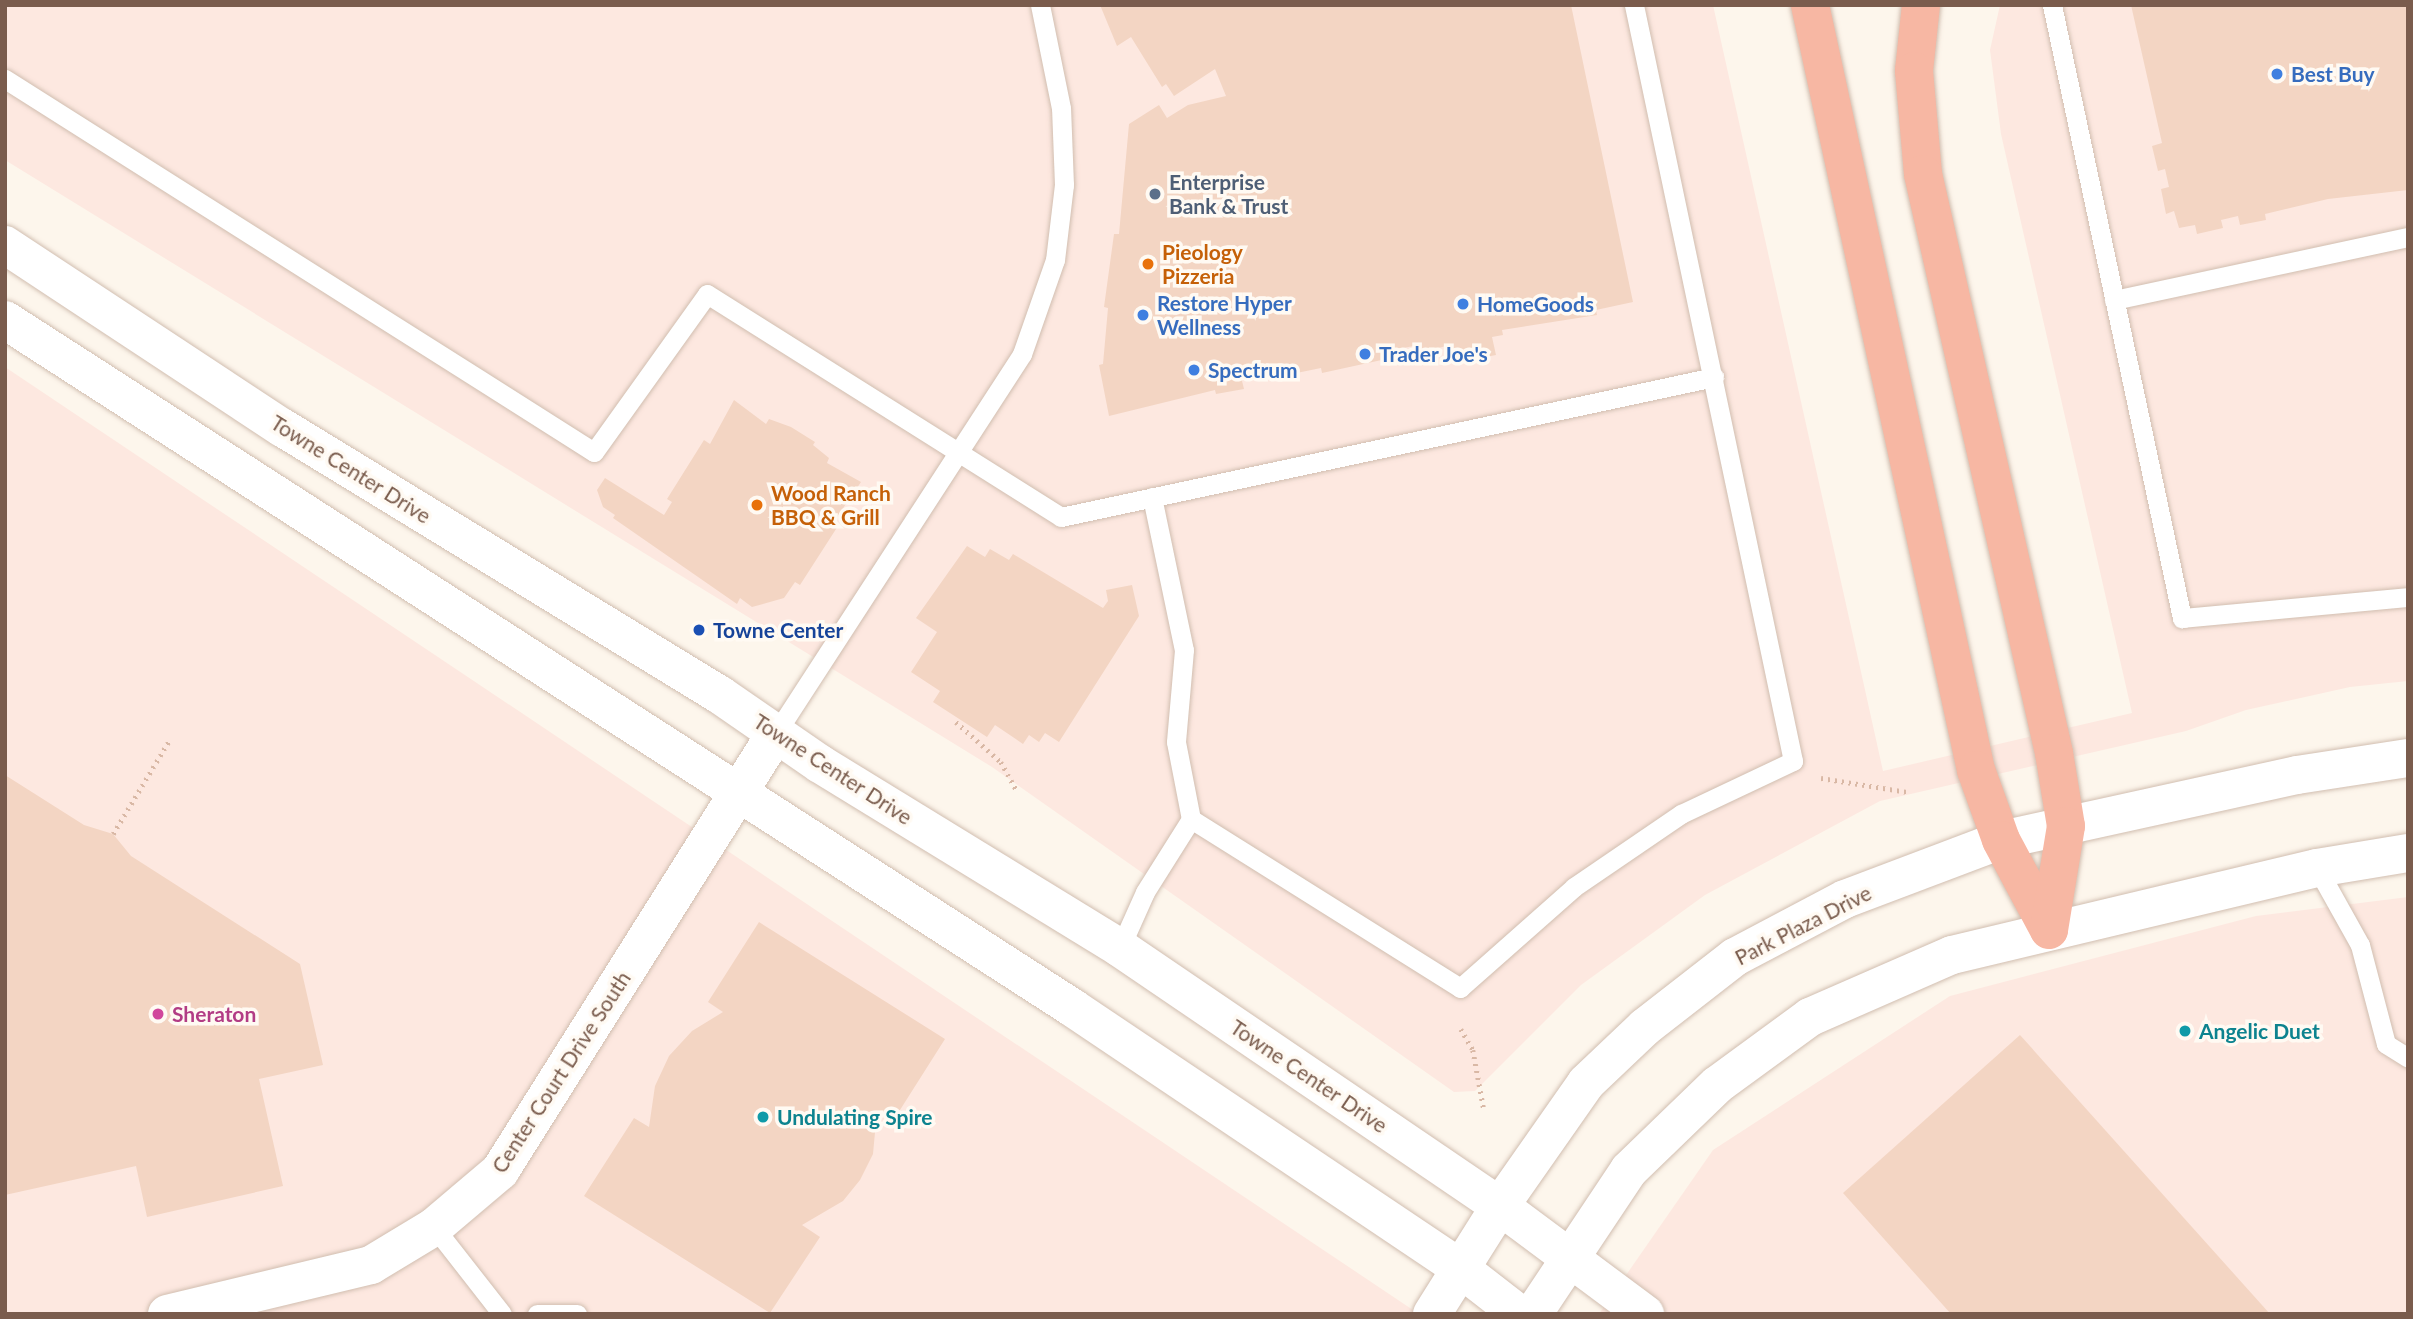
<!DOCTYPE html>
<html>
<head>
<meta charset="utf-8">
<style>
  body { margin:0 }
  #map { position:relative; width:2413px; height:1319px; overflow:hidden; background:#fdf6ec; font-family:Lato,sans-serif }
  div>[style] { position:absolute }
  .commercial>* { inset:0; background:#fde8e0 }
  .building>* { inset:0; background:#f3d5c3 }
  .path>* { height:4.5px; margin-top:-2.25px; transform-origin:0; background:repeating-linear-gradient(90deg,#d9b8a5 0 2px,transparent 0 7px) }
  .roads { filter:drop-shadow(0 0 2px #d1beb0) drop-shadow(0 0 2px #d1beb0) }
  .lane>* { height:19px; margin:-9.5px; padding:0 9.5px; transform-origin:9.5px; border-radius:9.5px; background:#fff }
  .street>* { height:38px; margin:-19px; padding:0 19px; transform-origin:19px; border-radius:19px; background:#fff }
  .secondary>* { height:38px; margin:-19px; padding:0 19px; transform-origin:19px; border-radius:19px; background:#fff }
  .highway>* { height:38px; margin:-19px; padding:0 19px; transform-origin:19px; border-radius:19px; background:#f7b7a3 }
  .dots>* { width:19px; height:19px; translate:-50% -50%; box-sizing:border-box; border:4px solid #fffaf3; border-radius:50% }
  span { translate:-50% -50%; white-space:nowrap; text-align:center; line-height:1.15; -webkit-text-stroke:7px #fffaf3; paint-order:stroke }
  .shop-label { font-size:21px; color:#366cbe; font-weight:700 }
  .left { translate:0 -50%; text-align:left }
  .service-label { font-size:21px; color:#4e5e75; font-weight:700 }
  .food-label { font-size:21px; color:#c56008; font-weight:700 }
  .street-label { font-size:21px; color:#7a5c4d }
  .transit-label { font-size:21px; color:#164399; font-weight:700 }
  .hotel-label { font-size:21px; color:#b23c85; font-weight:700 }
  .culture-label { font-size:21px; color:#0d838f; font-weight:700 }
  .frame { position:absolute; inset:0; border:7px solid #7a5c4d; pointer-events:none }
</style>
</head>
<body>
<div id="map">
  <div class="commercial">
    <i style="clip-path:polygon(5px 5px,1713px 5px,1883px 771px,2132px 713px,2001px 134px,1990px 50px,2000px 5px,2408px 5px,2408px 681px,2350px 687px,2246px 710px,2186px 731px,1880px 801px,1705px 895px,1581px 985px,1475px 1091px,1454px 1092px,992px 767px,5px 160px)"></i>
    <i style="clip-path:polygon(5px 367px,1419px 1314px,5px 1314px)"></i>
    <i style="clip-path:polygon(2408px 897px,2408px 1314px,1599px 1314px,1713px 1150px,1950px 996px,2256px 916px)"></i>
  </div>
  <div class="building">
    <i style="clip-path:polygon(1100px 5px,1571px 5px,1633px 302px,1596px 310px,1597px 315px,1502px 330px,1503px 335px,1492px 337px,1496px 355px,1455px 363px,1451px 345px,1420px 352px,1419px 345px,1398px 349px,1400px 356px,1322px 373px,1321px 368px,1277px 377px,1276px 365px,1240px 373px,1244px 389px,1216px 394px,1215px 390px,1109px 416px,1099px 365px,1103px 364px,1108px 308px,1104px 307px,1114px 234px,1119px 234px,1129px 124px,1159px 105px,1167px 118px,1188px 105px,1226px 96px,1215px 69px,1174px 96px,1166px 84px,1162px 87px,1131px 37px,1117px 46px)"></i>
    <i style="clip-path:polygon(2131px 5px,2408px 5px,2408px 190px,2328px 199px,2265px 214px,2266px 220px,2240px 225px,2238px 216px,2221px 220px,2223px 228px,2197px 234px,2195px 225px,2179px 228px,2174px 211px,2166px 214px,2161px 189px,2169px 187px,2165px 169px,2158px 171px,2152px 146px,2162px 143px)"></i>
    <i style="clip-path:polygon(734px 400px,766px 424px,769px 419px,791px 427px,815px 442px,813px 445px,829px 458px,827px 463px,861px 482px,833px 523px,838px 526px,800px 585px,795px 582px,784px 598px,752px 607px,740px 598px,737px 604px,613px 518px,615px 515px,603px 507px,597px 490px,605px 478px,664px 515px,672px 502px,667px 499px,704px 440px,710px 444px)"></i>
    <i style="clip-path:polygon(967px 546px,985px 557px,990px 549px,1009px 560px,1013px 554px,1103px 608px,1108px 601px,1106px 590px,1132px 585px,1139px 616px,1059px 742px,1045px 733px,1039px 742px,1029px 735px,1023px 744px,995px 725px,987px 737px,933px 702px,940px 691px,911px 672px,937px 632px,916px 618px)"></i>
    <i style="clip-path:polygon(5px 775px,84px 825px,113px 834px,131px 856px,300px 964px,323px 1065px,259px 1079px,283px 1186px,147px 1217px,136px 1166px,5px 1195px)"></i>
    <i style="clip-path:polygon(759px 922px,945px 1039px,893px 1121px,877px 1111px,873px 1154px,860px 1180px,843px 1201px,802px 1225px,820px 1237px,770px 1313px,584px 1196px,634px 1118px,649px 1127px,655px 1086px,669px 1056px,692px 1031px,723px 1012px,708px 1002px)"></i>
    <i style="clip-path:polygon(2020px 1035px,2270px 1314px,1951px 1314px,1843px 1193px)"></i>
  </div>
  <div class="path">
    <i style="left:956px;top:722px;width:60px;rotate:41.6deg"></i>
    <i style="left:1001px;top:762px;width:31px;rotate:61deg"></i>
    <i style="left:1821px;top:778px;width:87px;rotate:9.2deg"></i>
    <i style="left:113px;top:834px;width:111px;rotate:-59deg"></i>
    <i style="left:1461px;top:1029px;width:24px;rotate:60deg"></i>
    <i style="left:1473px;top:1050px;width:61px;rotate:79.6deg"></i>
  </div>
  <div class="roads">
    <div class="lane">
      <i style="left:2052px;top:5px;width:627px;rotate:78.03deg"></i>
      <i style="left:2182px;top:618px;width:227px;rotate:-5.3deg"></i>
      <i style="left:5px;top:79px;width:697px;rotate:32.35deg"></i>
      <i style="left:594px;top:452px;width:194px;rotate:-54.4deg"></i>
      <i style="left:707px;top:294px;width:418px;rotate:32.2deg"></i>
      <i style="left:1061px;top:517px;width:668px;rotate:-12.1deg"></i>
      <i style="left:2114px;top:300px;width:301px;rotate:-12.1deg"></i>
      <i style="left:1152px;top:497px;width:156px;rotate:78.2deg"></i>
      <i style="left:1184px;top:650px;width:92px;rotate:95deg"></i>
      <i style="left:1176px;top:742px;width:78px;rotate:79deg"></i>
      <i style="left:1191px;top:819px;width:318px;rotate:32.1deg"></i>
      <i style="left:1460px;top:988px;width:152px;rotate:-41.5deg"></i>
      <i style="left:1574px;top:887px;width:130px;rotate:-34.3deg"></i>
      <i style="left:1681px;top:814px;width:124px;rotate:-25.3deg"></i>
      <i style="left:1793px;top:761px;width:773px;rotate:-101.88deg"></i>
      <i style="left:776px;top:733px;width:452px;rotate:-57deg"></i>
      <i style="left:1022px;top:354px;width:100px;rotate:-70.7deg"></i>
      <i style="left:1055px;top:260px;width:76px;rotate:-83.2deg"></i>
      <i style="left:1064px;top:185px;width:77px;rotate:-92.2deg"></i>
      <i style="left:1061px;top:108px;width:105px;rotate:-101.5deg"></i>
      <i style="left:2317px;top:868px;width:88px;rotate:60.8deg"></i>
      <i style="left:2360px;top:945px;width:102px;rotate:75.3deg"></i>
      <i style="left:2386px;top:1044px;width:26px;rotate:32deg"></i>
      <i style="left:1120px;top:948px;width:61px;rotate:-65.9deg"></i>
      <i style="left:1145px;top:892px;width:86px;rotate:-57.8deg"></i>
      <i style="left:434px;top:1227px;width:110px;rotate:52deg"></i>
      <i style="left:537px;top:1314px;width:40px"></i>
    </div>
    <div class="street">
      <i style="left:167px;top:1314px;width:210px;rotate:-13.5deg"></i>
      <i style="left:371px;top:1265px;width:74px;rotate:-31.1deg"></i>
      <i style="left:434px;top:1227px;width:87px;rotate:-40.3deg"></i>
      <i style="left:500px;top:1171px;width:518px;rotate:-57.78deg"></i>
    </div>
    <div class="secondary">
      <i style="left:5px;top:245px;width:333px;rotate:33.4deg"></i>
      <i style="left:283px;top:428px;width:512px;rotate:31.42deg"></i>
      <i style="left:720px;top:695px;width:121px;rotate:34.6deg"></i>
      <i style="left:820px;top:764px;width:352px;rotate:31.5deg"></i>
      <i style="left:1120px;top:948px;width:459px;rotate:34.2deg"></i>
      <i style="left:1500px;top:1206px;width:181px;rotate:36.7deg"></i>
      <i style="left:5px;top:320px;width:1270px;rotate:32.79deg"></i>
      <i style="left:1073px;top:1008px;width:468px;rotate:33.9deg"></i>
      <i style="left:1461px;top:1269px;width:73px;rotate:37.8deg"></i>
      <i style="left:1432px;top:1314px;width:128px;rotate:-57.8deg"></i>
      <i style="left:1500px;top:1206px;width:150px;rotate:-55deg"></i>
      <i style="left:1586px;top:1083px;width:81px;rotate:-43.5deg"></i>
      <i style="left:1645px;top:1027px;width:114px;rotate:-37.9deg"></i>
      <i style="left:1735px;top:957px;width:124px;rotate:-27.8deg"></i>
      <i style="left:1845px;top:899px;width:167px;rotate:-20.7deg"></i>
      <i style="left:2001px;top:840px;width:303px;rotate:-12.4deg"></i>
      <i style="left:2297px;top:775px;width:112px;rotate:-8.7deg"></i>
      <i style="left:1533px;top:1314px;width:173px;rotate:-56.3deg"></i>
      <i style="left:1629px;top:1170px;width:122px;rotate:-44deg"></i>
      <i style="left:1717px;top:1085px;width:115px;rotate:-36.2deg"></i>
      <i style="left:1810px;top:1017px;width:155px;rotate:-23.6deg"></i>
      <i style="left:1952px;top:955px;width:375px;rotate:-13.4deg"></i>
      <i style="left:2317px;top:868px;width:92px;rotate:-9.4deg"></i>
    </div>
    <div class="highway">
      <i style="left:1810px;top:5px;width:783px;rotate:77.76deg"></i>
      <i style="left:1976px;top:770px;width:74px;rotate:70.3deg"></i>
      <i style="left:2001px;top:840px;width:102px;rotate:61.9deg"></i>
      <i style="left:1921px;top:5px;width:66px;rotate:96.1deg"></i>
      <i style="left:1914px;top:71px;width:103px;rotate:85deg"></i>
      <i style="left:1923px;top:174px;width:594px;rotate:77.25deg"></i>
      <i style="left:2054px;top:753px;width:74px;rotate:80.7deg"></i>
      <i style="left:2066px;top:826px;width:105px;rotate:99.3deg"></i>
    </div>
  </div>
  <div class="dots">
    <i style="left:2277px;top:74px;background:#3f7fe0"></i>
    <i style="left:1155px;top:194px;background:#5c6f8a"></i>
    <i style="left:1148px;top:264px;background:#e8710a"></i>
    <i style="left:1463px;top:304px;background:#3f7fe0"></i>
    <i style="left:1143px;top:315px;background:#3f7fe0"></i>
    <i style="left:1365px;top:354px;background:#3f7fe0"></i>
    <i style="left:1194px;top:370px;background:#3f7fe0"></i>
    <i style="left:757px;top:505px;background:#e8710a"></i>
    <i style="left:699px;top:630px;background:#1a4fb4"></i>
    <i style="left:158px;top:1014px;background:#d1479c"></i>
    <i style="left:2185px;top:1031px;background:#0f9aa8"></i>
    <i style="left:763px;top:1117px;background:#0f9aa8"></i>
  </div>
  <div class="shop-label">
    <span class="left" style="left:2291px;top:74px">Best Buy</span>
    <span class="left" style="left:1157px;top:315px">Restore Hyper<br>Wellness</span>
    <span class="left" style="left:1477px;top:304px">HomeGoods</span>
    <span class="left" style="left:1379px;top:354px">Trader Joe's</span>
    <span class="left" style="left:1208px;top:370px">Spectrum</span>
  </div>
  <div class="service-label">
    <span class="left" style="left:1169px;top:194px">Enterprise<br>Bank &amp; Trust</span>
  </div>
  <div class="food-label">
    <span class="left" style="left:1162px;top:264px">Pieology<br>Pizzeria</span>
    <span class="left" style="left:771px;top:505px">Wood Ranch<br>BBQ &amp; Grill</span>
  </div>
  <div class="street-label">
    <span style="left:351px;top:469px;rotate:32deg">Towne Center Drive</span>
    <span style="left:833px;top:769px;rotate:33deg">Towne Center Drive</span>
    <span style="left:1803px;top:925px;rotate:-27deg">Park Plaza Drive</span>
    <span style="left:561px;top:1072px;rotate:-57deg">Center Court Drive South</span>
    <span style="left:1309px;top:1076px;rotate:34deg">Towne Center Drive</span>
  </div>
  <div class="transit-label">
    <span class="left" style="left:713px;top:630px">Towne Center</span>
  </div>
  <div class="hotel-label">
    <span class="left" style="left:172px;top:1014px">Sheraton</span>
  </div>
  <div class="culture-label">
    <span class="left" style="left:2199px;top:1031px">Angelic Duet</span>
    <span class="left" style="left:777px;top:1117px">Undulating Spire</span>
  </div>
  <div class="frame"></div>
</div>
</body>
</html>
